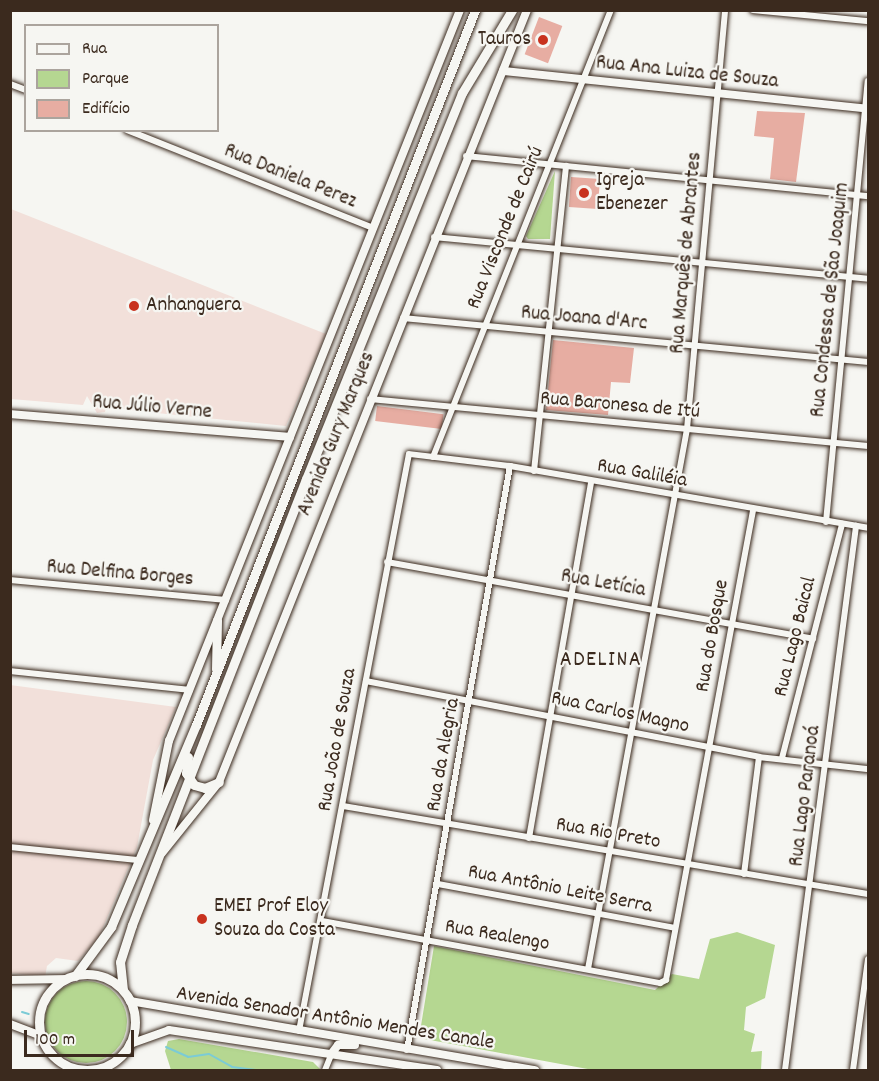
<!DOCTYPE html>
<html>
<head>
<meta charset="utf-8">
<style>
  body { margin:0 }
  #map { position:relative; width:879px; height:1081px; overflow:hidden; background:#f6f6f2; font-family:Dekko,sans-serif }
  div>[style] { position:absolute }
  .built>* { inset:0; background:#f2e0da }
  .green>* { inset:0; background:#b5d791 }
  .round { border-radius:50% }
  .stream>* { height:2px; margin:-1px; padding:0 1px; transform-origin:1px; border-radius:1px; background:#7bcbd6 }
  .building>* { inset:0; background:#e7ada2; transform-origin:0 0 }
  .roads { filter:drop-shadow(0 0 2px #3b2a1e) drop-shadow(0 0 2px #3b2a1e) }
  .minor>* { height:6px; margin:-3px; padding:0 3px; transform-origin:3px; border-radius:3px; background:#f6f6f2 }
  .tertiary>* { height:8px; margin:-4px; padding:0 4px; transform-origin:4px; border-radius:4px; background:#f6f6f2 }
  .secondary>* { height:8px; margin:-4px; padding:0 4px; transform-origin:4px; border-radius:4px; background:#f6f6f2 }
  .primary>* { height:9px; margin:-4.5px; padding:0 4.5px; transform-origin:4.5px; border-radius:4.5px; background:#f6f6f2 }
  .primary>.ring { margin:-4.5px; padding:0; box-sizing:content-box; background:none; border:9px solid #f6f6f2; border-radius:50% }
  .dots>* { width:16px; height:16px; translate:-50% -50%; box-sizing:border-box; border:3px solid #f6f6f2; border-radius:50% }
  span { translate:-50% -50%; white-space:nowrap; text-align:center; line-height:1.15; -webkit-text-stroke:4.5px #f6f6f2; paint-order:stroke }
  .poi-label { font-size:21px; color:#3b2a1e }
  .right { translate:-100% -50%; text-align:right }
  .left { translate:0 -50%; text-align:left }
  .street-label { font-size:21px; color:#3b2a1e }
  .neighbourhood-label { font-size:22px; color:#3b2a1e; letter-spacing:1.5px }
  .frame { position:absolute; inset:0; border:12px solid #3b2a1e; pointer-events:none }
  .legend { position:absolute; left:24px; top:24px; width:195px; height:108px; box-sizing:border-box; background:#f6f6f2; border:2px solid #aba49d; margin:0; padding:8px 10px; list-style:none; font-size:18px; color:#3b2a1e }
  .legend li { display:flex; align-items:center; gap:12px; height:30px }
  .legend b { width:30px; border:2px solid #aba49d }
  .scale { position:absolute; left:24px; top:1030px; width:110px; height:27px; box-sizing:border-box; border:3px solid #3b2a1e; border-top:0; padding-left:8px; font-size:18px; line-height:21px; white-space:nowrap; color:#3b2a1e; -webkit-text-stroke:4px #f6f6f2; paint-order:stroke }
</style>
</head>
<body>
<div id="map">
  <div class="built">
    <i style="clip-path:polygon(11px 209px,326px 334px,286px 426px,127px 410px,107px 403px,105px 412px,97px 413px,87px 396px,83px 405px,11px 399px)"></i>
    <i style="clip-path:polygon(10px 685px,176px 707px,153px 760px,137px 847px,99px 937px,78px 961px,56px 958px,47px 966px,45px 977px,11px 973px)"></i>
  </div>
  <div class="green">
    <i style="clip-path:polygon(555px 171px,550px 239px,528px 239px,526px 236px)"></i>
    <i style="clip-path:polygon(737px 932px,775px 945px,765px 998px,746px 1007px,744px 1030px,755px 1034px,751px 1052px,762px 1051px,761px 1070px,593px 1070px,419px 1038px,434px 946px,655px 990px,672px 974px,699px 979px,710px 939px)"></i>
    <i class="round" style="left:45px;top:981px;width:82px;height:82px"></i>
    <i style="clip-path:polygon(179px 1039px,313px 1062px,321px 1070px,171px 1070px,165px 1051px,168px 1041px)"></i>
  </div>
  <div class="stream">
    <i style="left:22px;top:1012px;width:7px;rotate:16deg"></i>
    <i style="left:166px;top:1047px;width:24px;rotate:24deg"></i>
    <i style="left:188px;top:1057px;width:21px;rotate:-8deg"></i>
    <i style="left:209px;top:1054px;width:26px;rotate:29deg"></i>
    <i style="left:232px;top:1067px;width:24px;rotate:7deg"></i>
  </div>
  <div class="building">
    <i style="left:539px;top:17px;width:25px;height:40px;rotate:21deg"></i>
    <i style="clip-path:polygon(757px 111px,805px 113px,796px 182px,770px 179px,774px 138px,754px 136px)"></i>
    <i style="left:571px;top:177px;width:29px;height:30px;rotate:4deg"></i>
    <i style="clip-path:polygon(553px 340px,634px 348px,630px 383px,611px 382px,608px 415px,546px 410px)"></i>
    <i style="left:377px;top:406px;width:67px;height:15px;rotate:7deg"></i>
  </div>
  <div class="roads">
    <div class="minor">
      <i style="left:753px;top:10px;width:116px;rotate:5.5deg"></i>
      <i style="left:10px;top:84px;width:17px;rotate:21deg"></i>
      <i style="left:127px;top:130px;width:265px;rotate:21.7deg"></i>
      <i style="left:466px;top:156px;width:404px;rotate:5.7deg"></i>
      <i style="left:434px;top:237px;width:436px;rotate:5.5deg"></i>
      <i style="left:403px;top:318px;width:467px;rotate:5.4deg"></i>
      <i style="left:370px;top:399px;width:500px;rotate:5.39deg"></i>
      <i style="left:433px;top:457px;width:481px;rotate:-68.3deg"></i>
      <i style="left:534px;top:471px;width:307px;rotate:-84deg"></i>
      <i style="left:826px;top:522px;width:443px;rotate:-84.6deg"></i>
      <i style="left:387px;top:562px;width:433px;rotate:10.2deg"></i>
      <i style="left:10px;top:580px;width:217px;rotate:5.3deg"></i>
      <i style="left:10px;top:671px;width:181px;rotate:6deg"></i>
      <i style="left:366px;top:681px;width:400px;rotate:10.9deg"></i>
      <i style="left:759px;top:757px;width:110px;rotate:6.3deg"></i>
      <i style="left:782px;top:758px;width:242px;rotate:-75.6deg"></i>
      <i style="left:343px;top:806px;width:532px;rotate:9.52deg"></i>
      <i style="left:529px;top:838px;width:361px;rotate:-80.1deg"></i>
      <i style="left:10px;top:847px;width:130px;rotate:5.8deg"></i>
      <i style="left:744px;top:874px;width:118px;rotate:-82.7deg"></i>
      <i style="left:438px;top:884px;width:241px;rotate:10.5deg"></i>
      <i style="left:322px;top:921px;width:344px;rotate:10.4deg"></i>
      <i style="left:660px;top:983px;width:7px;rotate:-27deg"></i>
      <i style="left:666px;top:980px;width:479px;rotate:-79.5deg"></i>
      <i style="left:588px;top:969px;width:549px;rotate:-79.61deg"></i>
      <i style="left:687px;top:429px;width:421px;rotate:-84.8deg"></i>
      <i style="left:299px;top:1031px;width:587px;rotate:-79.21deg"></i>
      <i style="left:409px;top:454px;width:102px;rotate:6.8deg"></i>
      <i style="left:510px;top:466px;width:363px;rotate:9.8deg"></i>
      <i style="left:407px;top:1050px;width:593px;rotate:-80deg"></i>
      <i style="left:325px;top:1070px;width:18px;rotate:-68deg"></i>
      <i style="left:785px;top:1070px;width:549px;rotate:-82.56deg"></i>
      <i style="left:853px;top:1070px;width:112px;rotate:-82.3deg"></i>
    </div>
    <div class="tertiary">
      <i style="left:503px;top:71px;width:367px;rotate:5.9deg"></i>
      <i style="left:10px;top:414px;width:281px;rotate:4.7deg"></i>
    </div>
    <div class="secondary">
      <i style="left:153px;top:820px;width:81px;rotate:-78.6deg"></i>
      <i style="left:169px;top:741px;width:787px;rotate:-68.29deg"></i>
      <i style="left:162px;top:853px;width:91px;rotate:-51.2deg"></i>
      <i style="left:219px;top:782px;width:831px;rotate:-68.25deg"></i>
      <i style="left:10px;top:980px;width:55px;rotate:-1deg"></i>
      <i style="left:130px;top:1001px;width:411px;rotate:9.7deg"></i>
      <i style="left:10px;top:1024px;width:33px;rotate:21deg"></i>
      <i style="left:130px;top:1044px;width:41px;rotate:-19.7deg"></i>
      <i style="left:169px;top:1030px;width:271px;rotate:8.5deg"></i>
      <i style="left:332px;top:1053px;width:10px;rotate:-53deg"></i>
      <i style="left:338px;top:1045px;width:17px"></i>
    </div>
    <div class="primary">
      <i style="left:216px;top:669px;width:49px;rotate:-88.8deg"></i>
      <i style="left:188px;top:757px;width:16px;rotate:97deg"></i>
      <i style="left:186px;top:773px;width:14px;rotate:56deg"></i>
      <i style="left:194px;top:785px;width:11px;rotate:15deg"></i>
      <i style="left:205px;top:788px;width:15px;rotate:-23deg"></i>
      <i class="ring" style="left:39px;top:974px;width:87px;height:87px"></i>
      <i style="left:75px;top:976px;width:61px;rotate:-53.7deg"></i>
      <i style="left:111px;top:927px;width:219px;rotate:-67.2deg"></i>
      <i style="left:196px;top:725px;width:768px;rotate:-68.68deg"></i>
      <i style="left:123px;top:990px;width:28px;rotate:-96deg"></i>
      <i style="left:120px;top:962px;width:39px;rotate:-72deg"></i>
      <i style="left:132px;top:925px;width:479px;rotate:-68.7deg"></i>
      <i style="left:306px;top:479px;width:416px;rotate:-68deg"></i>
      <i style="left:462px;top:93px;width:97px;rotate:-58.9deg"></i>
    </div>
  </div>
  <div class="dots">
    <i style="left:543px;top:40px;background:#c8321e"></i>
    <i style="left:584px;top:193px;background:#c8321e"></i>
    <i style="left:134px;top:306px;background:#c8321e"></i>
    <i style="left:202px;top:919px;background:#c8321e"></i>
  </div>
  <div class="poi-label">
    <span class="right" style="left:531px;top:40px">Tauros</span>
    <span class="left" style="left:596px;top:193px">Igreja<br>Ebenezer</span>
    <span class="left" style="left:146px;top:306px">Anhanguera</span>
    <span class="left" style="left:214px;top:919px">EMEI Prof Eloy<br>Souza da Costa</span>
  </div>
  <div class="street-label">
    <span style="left:687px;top:73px;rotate:6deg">Rua Ana Luiza de Souza</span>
    <span style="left:290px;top:177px;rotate:22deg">Rua Daniela Perez</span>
    <span style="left:506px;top:228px;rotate:-68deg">Rua Visconde de Cairú</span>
    <span style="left:687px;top:253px;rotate:-85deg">Rua Marquês de Abrantes</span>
    <span style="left:831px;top:300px;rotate:-84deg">Rua Condessa de São Joaquim</span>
    <span style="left:584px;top:319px;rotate:5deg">Rua Joana d'Arc</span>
    <span style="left:620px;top:406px;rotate:5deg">Rua Baronesa de Itú</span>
    <span style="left:152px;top:408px;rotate:5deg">Rua Júlio Verne</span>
    <span style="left:337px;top:434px;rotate:-68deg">Avenida Gury Marques</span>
    <span style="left:642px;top:474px;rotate:10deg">Rua Galiléia</span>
    <span style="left:120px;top:574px;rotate:5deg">Rua Delfina Borges</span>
    <span style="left:603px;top:584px;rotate:10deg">Rua Letícia</span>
    <span style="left:713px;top:636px;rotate:-80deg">Rua do Bosque</span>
    <span style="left:796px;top:637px;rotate:-76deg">Rua Lago Baical</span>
    <span style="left:620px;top:713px;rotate:12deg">Rua Carlos Magno</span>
    <span style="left:338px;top:740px;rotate:-80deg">Rua João de Souza</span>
    <span style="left:444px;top:755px;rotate:-80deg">Rua da Alegria</span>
    <span style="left:806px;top:796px;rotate:-83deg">Rua Lago Paranoá</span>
    <span style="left:608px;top:834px;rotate:10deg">Rua Rio Preto</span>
    <span style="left:560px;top:890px;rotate:11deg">Rua Antônio Leite Serra</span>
    <span style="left:497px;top:936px;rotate:10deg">Rua Realengo</span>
    <span style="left:335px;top:1019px;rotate:9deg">Avenida Senador Antônio Mendes Canale</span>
  </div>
  <div class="neighbourhood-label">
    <span style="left:601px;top:661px">ADELINA</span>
  </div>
  <div class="frame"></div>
  <ul class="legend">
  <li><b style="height:8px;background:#f6f6f2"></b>Rua</li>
  <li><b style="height:16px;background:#b5d791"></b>Parque</li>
  <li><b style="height:16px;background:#e7ada2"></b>Edifício</li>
  </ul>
  <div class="scale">100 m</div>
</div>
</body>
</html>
